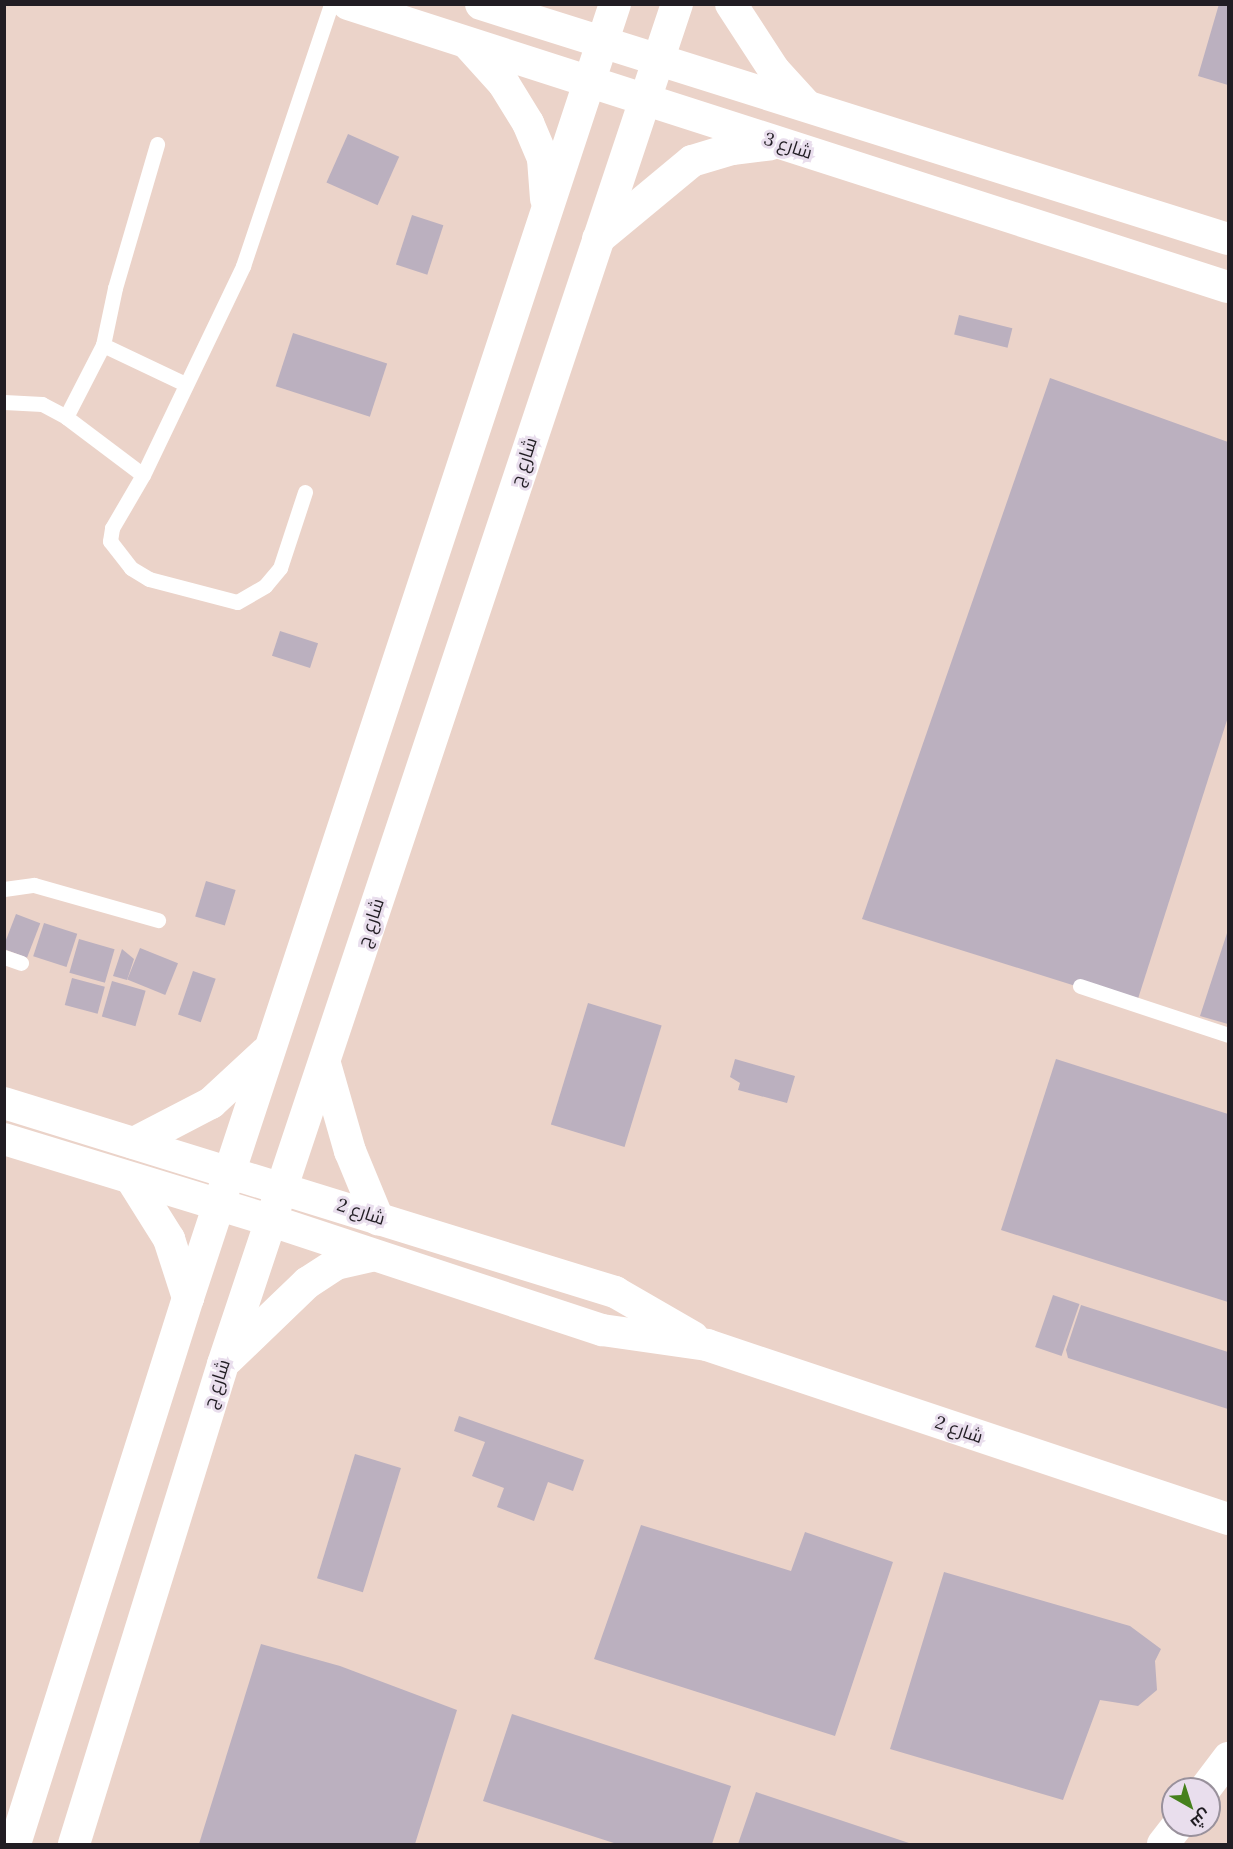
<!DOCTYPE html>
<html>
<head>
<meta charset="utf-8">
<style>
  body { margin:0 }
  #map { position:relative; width:1233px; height:1849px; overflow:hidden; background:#e9deed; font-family:Lora,Cairo,serif }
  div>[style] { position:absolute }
  .industrial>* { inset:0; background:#ebd3c9 }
  .building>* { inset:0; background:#bbb0bf; transform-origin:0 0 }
  .lane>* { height:15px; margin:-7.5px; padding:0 7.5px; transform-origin:7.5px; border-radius:7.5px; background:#fff }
  .street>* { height:32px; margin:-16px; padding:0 16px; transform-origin:16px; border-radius:16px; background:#fff }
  span { translate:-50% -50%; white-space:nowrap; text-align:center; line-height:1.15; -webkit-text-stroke:6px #e9deed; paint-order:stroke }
  .street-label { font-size:18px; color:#211d23 }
  .frame { position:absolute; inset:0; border:6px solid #211d23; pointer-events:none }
  .north { position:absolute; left:1161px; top:1777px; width:60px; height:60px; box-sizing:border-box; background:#e9deed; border:2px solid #99919c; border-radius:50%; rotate:141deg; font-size:16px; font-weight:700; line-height:24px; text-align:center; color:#211d23 }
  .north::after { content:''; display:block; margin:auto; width:21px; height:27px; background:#46811d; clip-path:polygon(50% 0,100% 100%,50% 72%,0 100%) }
</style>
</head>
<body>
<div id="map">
  <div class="industrial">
    <i style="clip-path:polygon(evenodd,5px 5px,1228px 5px,1228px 1844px,5px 1844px,5px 5px,1173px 1789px,1209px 1789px,1209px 1825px,1173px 1825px,1173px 1789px)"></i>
  </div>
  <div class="building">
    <i style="clip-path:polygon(1219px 4px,1228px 4px,1228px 85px,1198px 76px)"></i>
    <i style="left:348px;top:134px;width:56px;height:53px;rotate:24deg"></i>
    <i style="left:412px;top:215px;width:33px;height:52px;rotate:18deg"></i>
    <i style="left:959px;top:315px;width:55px;height:20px;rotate:14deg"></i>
    <i style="left:293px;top:333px;width:99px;height:56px;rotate:18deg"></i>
    <i style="clip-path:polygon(1050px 378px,1228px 442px,1228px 717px,1136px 1005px,862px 919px)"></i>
    <i style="left:280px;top:631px;width:40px;height:26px;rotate:18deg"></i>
    <i style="left:206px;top:881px;width:31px;height:37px;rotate:17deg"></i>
    <i style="left:16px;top:914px;width:26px;height:37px;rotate:21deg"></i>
    <i style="left:44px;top:923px;width:35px;height:35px;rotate:18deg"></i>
    <i style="clip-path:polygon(1228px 930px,1228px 1024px,1200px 1016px)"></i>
    <i style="left:79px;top:939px;width:37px;height:35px;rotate:16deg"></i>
    <i style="left:140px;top:948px;width:41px;height:34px;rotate:22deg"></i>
    <i style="clip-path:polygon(122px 949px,134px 959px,127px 980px,113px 976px)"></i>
    <i style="left:193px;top:971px;width:24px;height:46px;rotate:19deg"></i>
    <i style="left:72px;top:978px;width:34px;height:28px;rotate:15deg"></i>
    <i style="left:112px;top:981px;width:35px;height:37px;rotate:16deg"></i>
    <i style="left:588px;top:1003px;width:77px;height:127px;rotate:17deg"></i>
    <i style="clip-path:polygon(735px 1059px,795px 1076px,787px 1103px,738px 1090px,740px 1083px,730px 1077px)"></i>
    <i style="clip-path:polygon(1056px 1059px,1228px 1114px,1228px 1302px,1001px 1230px)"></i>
    <i style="left:1053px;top:1295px;width:28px;height:55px;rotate:19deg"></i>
    <i style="clip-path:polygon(1081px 1305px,1228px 1352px,1228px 1409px,1068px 1358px,1066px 1350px)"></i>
    <i style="clip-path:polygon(459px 1416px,584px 1460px,573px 1491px,548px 1482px,534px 1521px,497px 1507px,504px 1488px,472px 1476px,485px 1442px,454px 1431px)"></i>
    <i style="left:355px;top:1454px;width:48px;height:130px;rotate:17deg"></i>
    <i style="clip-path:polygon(641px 1525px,791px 1571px,805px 1532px,893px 1562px,835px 1736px,594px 1659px)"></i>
    <i style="clip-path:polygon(944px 1572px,1130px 1626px,1161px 1649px,1155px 1661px,1157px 1690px,1138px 1706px,1100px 1700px,1063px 1800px,890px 1749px)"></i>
    <i style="clip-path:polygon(261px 1644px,340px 1666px,457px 1710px,415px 1844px,199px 1844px)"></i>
    <i style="clip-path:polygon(512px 1714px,731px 1786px,712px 1844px,617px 1844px,483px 1801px)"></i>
    <i style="clip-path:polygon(756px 1792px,912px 1844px,738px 1844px)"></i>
  </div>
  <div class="lane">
    <i style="left:103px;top:345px;width:91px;rotate:25.4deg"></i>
    <i style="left:4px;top:402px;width:38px;rotate:3deg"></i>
    <i style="left:42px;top:404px;width:27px;rotate:28deg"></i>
    <i style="left:66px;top:417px;width:96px;rotate:37deg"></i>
    <i style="left:66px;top:417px;width:81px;rotate:-62.8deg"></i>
    <i style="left:103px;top:345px;width:58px;rotate:-78.1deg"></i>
    <i style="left:115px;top:288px;width:150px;rotate:-73.7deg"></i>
    <i style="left:305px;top:492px;width:80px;rotate:108.2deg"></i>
    <i style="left:280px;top:568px;width:23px;rotate:130deg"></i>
    <i style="left:265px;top:586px;width:32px;rotate:150deg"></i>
    <i style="left:237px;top:602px;width:91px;rotate:-165.4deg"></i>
    <i style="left:149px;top:579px;width:21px;rotate:-149deg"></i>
    <i style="left:131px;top:568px;width:34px;rotate:-128deg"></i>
    <i style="left:110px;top:541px;width:13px;rotate:-81deg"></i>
    <i style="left:112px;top:528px;width:61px;rotate:-59.7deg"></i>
    <i style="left:143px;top:475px;width:232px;rotate:-64.4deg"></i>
    <i style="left:243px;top:266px;width:276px;rotate:-71.4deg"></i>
    <i style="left:4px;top:889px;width:30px;rotate:-8deg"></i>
    <i style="left:34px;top:885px;width:129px;rotate:15.8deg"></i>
    <i style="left:4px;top:957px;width:18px;rotate:19deg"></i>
    <i style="left:1080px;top:986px;width:156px;rotate:18.3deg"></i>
  </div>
  <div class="street">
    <i style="left:348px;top:4px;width:924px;rotate:17.83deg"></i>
    <i style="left:481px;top:4px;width:783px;rotate:17.46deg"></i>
    <i style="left:731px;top:4px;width:79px;rotate:56.9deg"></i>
    <i style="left:774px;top:70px;width:46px;rotate:47.6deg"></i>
    <i style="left:468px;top:44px;width:54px;rotate:48deg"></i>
    <i style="left:504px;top:84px;width:46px;rotate:58.4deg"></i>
    <i style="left:528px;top:123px;width:39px;rotate:67deg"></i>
    <i style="left:543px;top:159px;width:40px;rotate:85.7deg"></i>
    <i style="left:598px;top:239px;width:122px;rotate:-39.7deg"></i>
    <i style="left:692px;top:161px;width:42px;rotate:-16.7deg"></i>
    <i style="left:732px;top:149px;width:39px;rotate:-7deg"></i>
    <i style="left:325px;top:1064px;width:91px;rotate:74deg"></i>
    <i style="left:350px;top:1151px;width:74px;rotate:67.6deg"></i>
    <i style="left:4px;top:1103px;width:640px;rotate:17.19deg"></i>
    <i style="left:615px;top:1292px;width:90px;rotate:30deg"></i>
    <i style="left:4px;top:1139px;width:280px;rotate:17deg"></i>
    <i style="left:272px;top:1221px;width:348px;rotate:18.3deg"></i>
    <i style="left:602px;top:1330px;width:106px;rotate:8.1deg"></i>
    <i style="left:707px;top:1345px;width:549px;rotate:18.47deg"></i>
    <i style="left:134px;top:1143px;width:87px;rotate:-27.5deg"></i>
    <i style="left:211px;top:1103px;width:74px;rotate:-42.8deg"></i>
    <i style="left:132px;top:1180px;width:70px;rotate:57.9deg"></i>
    <i style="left:169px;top:1239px;width:62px;rotate:72.1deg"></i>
    <i style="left:228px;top:1359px;width:110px;rotate:-43.9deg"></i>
    <i style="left:307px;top:1283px;width:35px;rotate:-33deg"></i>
    <i style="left:336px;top:1264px;width:35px;rotate:-13deg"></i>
    <i style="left:1205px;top:1789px;width:39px;rotate:-53deg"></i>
    <i style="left:15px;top:1844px;width:573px;rotate:-72.42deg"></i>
    <i style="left:188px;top:1298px;width:1363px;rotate:-71.74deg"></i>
    <i style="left:74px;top:1844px;width:503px;rotate:-72.75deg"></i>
    <i style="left:223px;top:1364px;width:1434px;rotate:-71.54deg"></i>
    <i style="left:1163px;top:1844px;width:24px;rotate:-52deg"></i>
  </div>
  <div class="street-label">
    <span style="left:788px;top:146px;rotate:18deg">شارع 3</span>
    <span style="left:524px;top:462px;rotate:-72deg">شارع ج</span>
    <span style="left:371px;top:923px;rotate:-72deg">شارع ج</span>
    <span style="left:361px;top:1212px;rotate:18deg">شارع 2</span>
    <span style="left:217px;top:1384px;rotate:-72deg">شارع ج</span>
    <span style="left:959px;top:1430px;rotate:19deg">شارع 2</span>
  </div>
  <div class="frame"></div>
  <div class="north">ش</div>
</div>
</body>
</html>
